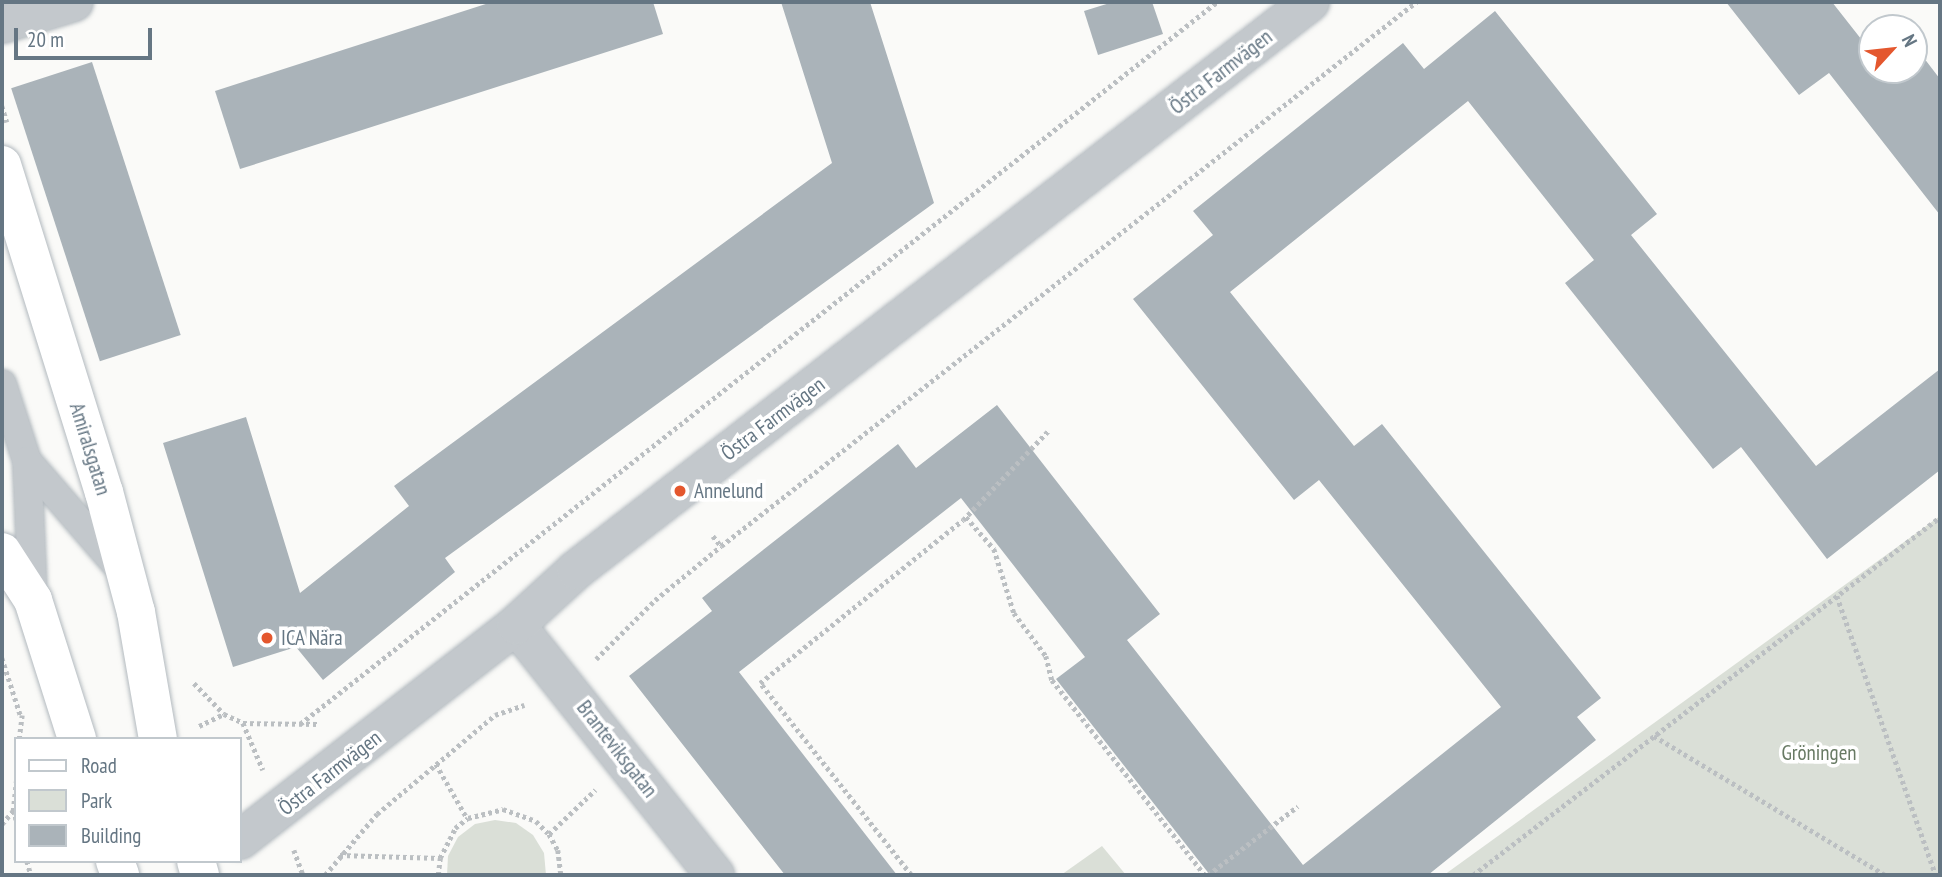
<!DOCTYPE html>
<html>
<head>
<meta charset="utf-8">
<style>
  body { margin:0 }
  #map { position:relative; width:1942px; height:877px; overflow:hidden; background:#fafaf8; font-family:"PT Sans Narrow",sans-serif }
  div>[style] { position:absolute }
  .green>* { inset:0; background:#dadfd7 }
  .building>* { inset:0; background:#aab3b9; transform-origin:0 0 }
  .path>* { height:4.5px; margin-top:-2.25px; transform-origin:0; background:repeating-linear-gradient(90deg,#bbbfc2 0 3.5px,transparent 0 7px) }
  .roads { filter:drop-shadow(0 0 2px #b3babf) drop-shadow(0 0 2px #b3babf) }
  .service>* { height:28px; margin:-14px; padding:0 14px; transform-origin:14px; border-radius:14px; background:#c3c8cc }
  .minor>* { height:38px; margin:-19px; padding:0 19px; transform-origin:19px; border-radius:19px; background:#c3c8cc }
  .tertiary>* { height:38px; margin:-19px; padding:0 19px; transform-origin:19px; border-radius:19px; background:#c3c8cc }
  .secondary>* { height:38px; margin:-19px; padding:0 19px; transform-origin:19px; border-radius:19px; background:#fff }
  .dots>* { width:19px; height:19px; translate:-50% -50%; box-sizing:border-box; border:4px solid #fff; border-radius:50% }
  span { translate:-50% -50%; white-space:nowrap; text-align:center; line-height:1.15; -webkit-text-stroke:7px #fff; paint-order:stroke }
  .street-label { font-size:21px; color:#657683 }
  .poi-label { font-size:21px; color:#657683 }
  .left { translate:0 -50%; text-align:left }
  .park-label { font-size:21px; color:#687a64 }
  .frame { position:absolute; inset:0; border:4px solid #657683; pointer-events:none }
  .legend { position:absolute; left:14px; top:737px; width:228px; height:126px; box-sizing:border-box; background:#fff; border:2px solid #c1c8cd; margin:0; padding:9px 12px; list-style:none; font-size:21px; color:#657683 }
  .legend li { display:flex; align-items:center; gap:14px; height:35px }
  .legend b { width:35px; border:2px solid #c1c8cd }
  .north { position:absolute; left:1858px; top:14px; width:70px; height:70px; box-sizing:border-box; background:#fff; border:2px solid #c1c8cd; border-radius:50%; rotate:63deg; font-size:19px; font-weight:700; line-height:28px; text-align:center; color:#657683 }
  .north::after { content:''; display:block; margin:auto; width:24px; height:32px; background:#e4572e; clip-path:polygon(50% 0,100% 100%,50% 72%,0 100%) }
  .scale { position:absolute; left:14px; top:28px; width:138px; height:32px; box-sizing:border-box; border:4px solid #657683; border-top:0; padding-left:9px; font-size:21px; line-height:24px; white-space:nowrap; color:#657683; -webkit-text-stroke:5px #fff; paint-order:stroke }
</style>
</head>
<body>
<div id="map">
  <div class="green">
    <i style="clip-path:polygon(1940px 516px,1940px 875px,1444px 875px)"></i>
    <i style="clip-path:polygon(495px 820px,516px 823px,533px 835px,544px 853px,546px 875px,447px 875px,448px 856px,458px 837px,475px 824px)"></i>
    <i style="clip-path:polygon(1102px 846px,1126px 875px,1061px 875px)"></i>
  </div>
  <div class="building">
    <i style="clip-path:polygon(492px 2px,653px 2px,663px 34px,240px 169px,215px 91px)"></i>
    <i style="clip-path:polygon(781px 2px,870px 2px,934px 203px,445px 558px,455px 572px,323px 680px,296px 647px,233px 667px,163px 443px,246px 417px,300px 593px,409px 506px,394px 486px,832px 163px)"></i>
    <i style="clip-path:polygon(1113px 2px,1152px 2px,1163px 34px,1098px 55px,1084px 11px)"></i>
    <i style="clip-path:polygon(1726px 2px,1832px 2px,1865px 44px,1872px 39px,1872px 70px,1914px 70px,1914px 45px,1940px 79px,1940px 215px,1829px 73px,1799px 95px)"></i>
    <i style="clip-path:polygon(1495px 11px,1657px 214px,1631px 235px,1816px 466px,1940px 369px,1940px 470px,1827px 559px,1741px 447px,1713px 469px,1565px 283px,1594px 260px,1468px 101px,1230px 292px,1354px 446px,1382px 424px,1601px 698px,1577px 717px,1596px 740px,1428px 875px,1210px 875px,1056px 679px,1085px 657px,961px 498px,739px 672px,897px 875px,785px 875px,629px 676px,712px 611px,702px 598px,898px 444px,916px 468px,997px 405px,1160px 614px,1127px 640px,1303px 865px,1501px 707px,1319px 480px,1294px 500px,1133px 299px,1213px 235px,1193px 211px,1403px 43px,1424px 69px)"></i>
    <i style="left:92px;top:62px;width:287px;height:85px;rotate:72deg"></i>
  </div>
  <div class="path">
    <i style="left:2px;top:106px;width:17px;rotate:73deg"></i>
    <i style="left:966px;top:517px;width:43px;rotate:48.8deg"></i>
    <i style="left:994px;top:549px;width:67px;rotate:72.6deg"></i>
    <i style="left:1014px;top:613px;width:54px;rotate:53.3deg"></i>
    <i style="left:1046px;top:656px;width:25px;rotate:76deg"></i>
    <i style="left:1052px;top:680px;width:248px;rotate:51.9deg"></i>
    <i style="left:713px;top:536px;width:13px;rotate:51deg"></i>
    <i style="left:1837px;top:596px;width:296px;rotate:70.5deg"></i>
    <i style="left:2px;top:658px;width:62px;rotate:72.1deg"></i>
    <i style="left:596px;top:659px;width:83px;rotate:-45deg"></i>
    <i style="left:655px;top:600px;width:85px;rotate:-39.3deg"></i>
    <i style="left:721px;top:546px;width:883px;rotate:-38.05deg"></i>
    <i style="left:194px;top:683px;width:43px;rotate:45.9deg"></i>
    <i style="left:243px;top:723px;width:76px;rotate:0.8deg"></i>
    <i style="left:300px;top:724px;width:1167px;rotate:-38.22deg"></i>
    <i style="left:199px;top:726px;width:28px;rotate:-26deg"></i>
    <i style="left:224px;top:714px;width:21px;rotate:25deg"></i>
    <i style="left:243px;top:723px;width:51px;rotate:66.9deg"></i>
    <i style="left:1654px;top:736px;width:270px;rotate:31deg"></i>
    <i style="left:19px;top:739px;width:24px;rotate:-83deg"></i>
    <i style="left:436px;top:764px;width:62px;rotate:60.1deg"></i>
    <i style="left:15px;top:810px;width:10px;rotate:84deg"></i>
    <i style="left:2px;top:824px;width:17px;rotate:-50deg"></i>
    <i style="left:13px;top:811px;width:31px;rotate:-84deg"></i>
    <i style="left:549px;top:834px;width:64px;rotate:-43.7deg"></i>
    <i style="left:294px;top:850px;width:27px;rotate:70deg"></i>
    <i style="left:340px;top:855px;width:100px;rotate:1.7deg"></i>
    <i style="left:27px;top:861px;width:15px;rotate:74deg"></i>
    <i style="left:325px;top:875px;width:80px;rotate:-49.6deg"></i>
    <i style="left:377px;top:814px;width:154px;rotate:-40deg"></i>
    <i style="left:495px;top:715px;width:31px;rotate:-19deg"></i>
    <i style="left:438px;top:875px;width:17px;rotate:-83deg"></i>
    <i style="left:440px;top:858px;width:34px;rotate:-63deg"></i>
    <i style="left:455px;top:828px;width:16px;rotate:-38deg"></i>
    <i style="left:468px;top:818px;width:36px;rotate:-14deg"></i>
    <i style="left:503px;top:809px;width:35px;rotate:20deg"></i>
    <i style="left:536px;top:821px;width:18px;rotate:45deg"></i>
    <i style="left:549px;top:834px;width:18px;rotate:61deg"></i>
    <i style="left:558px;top:850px;width:25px;rotate:83deg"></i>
    <i style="left:911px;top:875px;width:244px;rotate:-128.2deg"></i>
    <i style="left:760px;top:683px;width:260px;rotate:-38.8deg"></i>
    <i style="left:963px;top:520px;width:123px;rotate:-46.3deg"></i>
    <i style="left:1208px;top:875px;width:113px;rotate:-37.5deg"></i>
    <i style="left:1473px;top:875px;width:588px;rotate:-37.47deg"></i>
  </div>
  <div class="roads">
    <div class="service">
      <i style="left:2px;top:384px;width:81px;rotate:72deg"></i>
      <i style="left:27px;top:461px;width:139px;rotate:87.5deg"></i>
      <i style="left:27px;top:461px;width:145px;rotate:49.2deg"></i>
    </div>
    <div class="minor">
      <i style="left:2px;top:24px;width:75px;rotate:-17deg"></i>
      <i style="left:516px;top:625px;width:320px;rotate:51.5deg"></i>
    </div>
    <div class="tertiary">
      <i style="left:240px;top:840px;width:350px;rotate:-37.9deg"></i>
      <i style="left:516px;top:625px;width:81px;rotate:-42.5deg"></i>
      <i style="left:576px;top:570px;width:928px;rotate:-37.73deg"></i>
    </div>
    <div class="secondary">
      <i style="left:2px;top:165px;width:343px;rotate:72.7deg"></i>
      <i style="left:104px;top:492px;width:124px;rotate:75.1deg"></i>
      <i style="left:136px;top:612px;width:129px;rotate:80.2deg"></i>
      <i style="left:2px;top:552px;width:57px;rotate:57.1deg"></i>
      <i style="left:33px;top:600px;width:146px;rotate:72.4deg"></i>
      <i style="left:115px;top:861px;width:15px;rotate:70deg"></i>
      <i style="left:196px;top:861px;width:15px;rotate:74deg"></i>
    </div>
  </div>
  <div class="dots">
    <i style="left:680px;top:491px;background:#e4572e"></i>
    <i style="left:267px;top:638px;background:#e4572e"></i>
  </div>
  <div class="street-label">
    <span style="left:1221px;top:72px;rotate:-38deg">Östra Farmvägen</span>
    <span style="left:773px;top:419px;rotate:-37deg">Östra Farmvägen</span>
    <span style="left:90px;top:449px;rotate:73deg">Amiralsgatan</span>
    <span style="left:617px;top:749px;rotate:52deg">Branteviksgatan</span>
    <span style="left:330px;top:773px;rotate:-38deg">Östra Farmvägen</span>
  </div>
  <div class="poi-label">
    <span class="left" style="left:694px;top:491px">Annelund</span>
    <span class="left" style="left:281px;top:638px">ICA Nära</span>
  </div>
  <div class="park-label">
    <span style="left:1819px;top:753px">Gröningen</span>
  </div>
  <div class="frame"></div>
  <ul class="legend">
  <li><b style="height:9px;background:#fff"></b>Road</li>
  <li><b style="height:19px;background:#dadfd7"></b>Park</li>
  <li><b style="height:19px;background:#aab3b9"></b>Building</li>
  </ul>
  <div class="north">N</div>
  <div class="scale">20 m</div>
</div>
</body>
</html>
